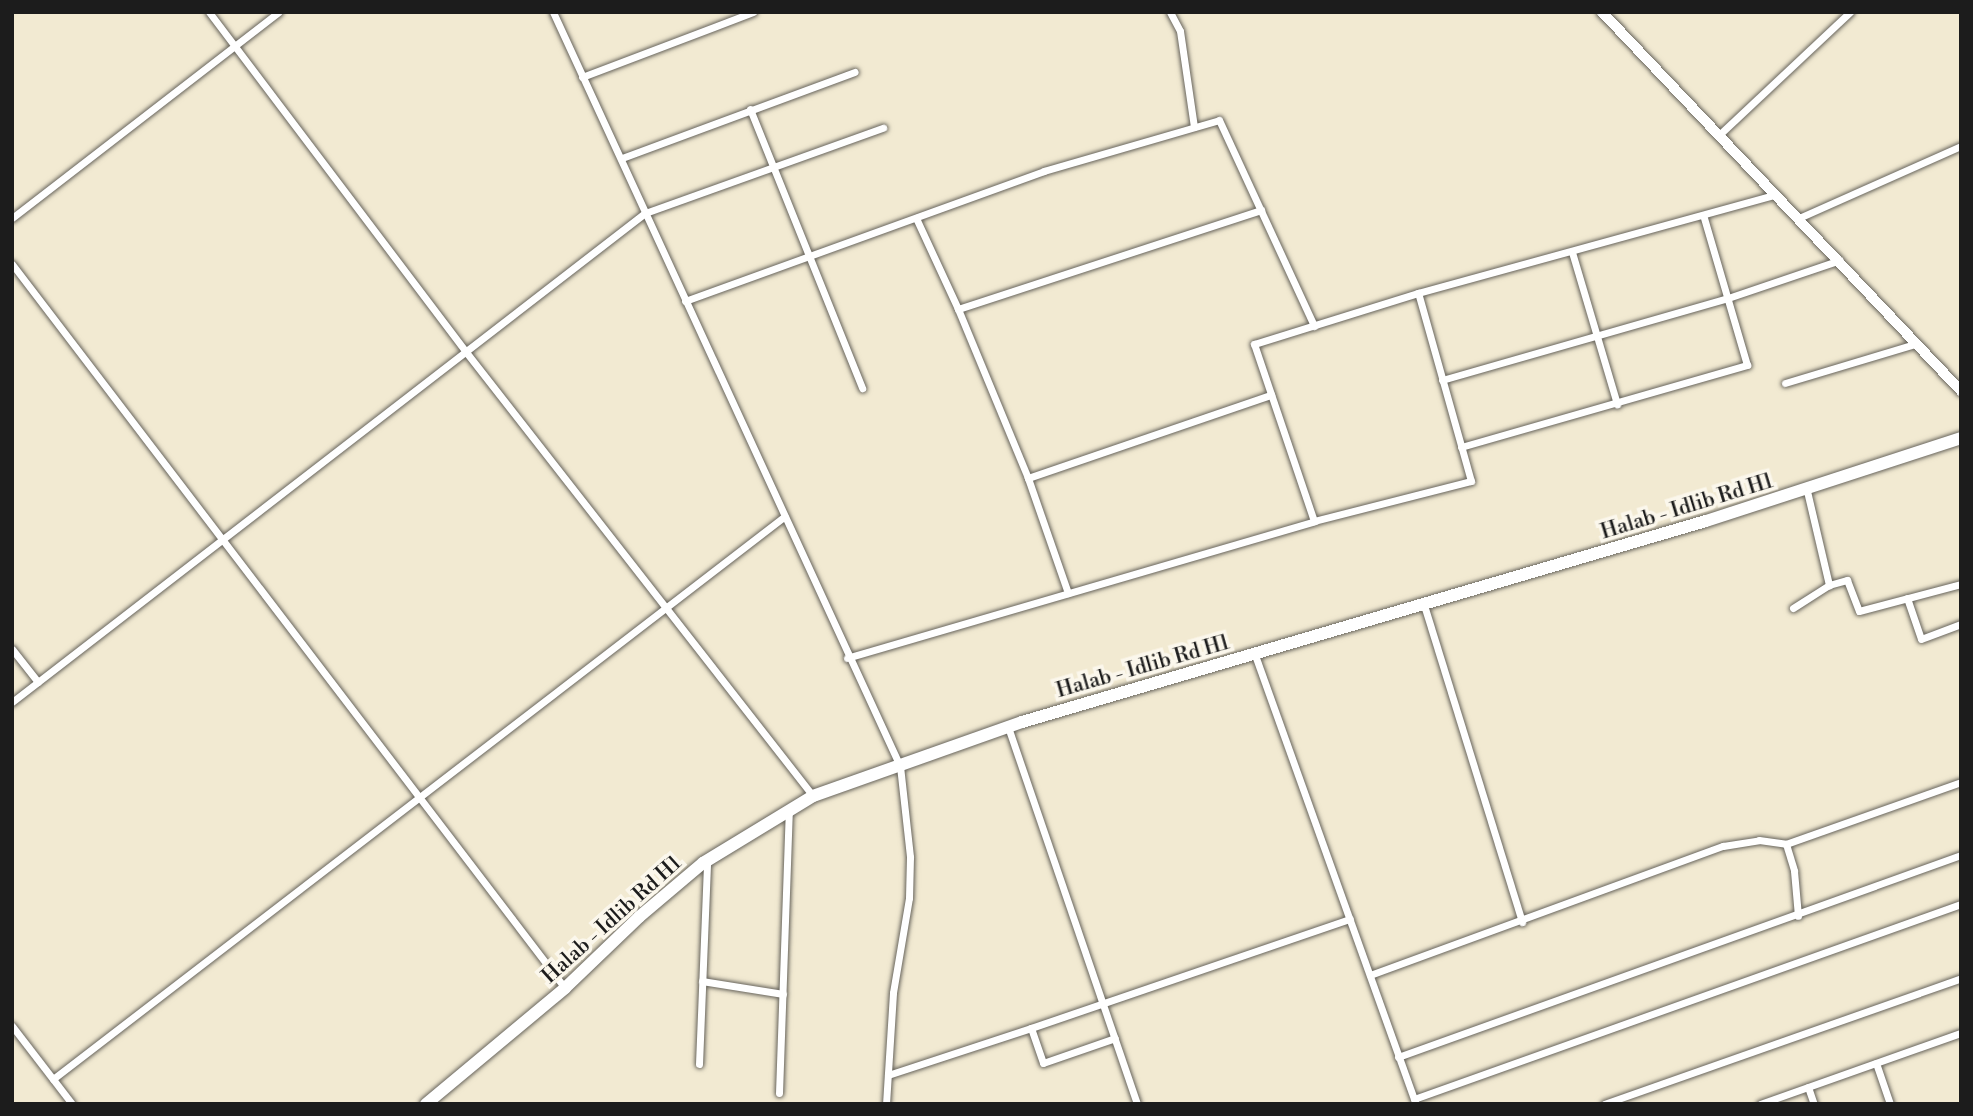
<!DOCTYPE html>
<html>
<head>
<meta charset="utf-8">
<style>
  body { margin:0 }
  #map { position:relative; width:1973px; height:1116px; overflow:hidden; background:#f2ead2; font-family:"Libre Bodoni",serif }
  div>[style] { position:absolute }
  .roads { filter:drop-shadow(0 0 2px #67645c) drop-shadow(0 0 2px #67645c) }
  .street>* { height:7px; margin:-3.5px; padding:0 3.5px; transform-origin:3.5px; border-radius:3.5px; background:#fff }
  .secondary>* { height:10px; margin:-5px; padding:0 5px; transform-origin:5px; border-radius:5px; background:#fff }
  .highway>* { height:12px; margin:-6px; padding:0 6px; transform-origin:6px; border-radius:6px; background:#fff }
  span { translate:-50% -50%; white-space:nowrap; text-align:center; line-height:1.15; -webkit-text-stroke:7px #fbf7ec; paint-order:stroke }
  .street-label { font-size:21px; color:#1c1c1c }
  .frame { position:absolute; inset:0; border:14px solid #1c1c1c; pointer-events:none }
</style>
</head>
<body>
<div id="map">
  <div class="roads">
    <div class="street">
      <i style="left:209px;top:12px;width:426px;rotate:52.9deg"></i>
      <i style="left:466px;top:352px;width:564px;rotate:51.99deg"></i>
      <i style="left:553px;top:12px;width:830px;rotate:65.29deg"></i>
      <i style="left:900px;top:766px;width:92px;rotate:83.7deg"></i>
      <i style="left:910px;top:857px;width:41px;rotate:91.4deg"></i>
      <i style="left:909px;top:898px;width:96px;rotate:99.6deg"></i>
      <i style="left:893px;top:993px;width:111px;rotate:93.6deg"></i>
      <i style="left:1170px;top:12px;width:21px;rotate:62deg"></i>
      <i style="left:1180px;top:31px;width:97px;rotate:81.7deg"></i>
      <i style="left:582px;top:77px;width:183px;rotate:-20.8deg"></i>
      <i style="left:750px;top:109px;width:301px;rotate:68.1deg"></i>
      <i style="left:1719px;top:135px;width:180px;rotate:-43.2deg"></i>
      <i style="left:622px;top:158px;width:248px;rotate:-20.3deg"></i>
      <i style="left:12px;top:218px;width:337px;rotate:-37.7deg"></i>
      <i style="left:916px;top:218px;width:100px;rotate:65.2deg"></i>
      <i style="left:1799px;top:218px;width:177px;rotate:-24deg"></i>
      <i style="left:1572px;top:252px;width:159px;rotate:73.5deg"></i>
      <i style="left:12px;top:264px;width:911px;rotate:52.63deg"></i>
      <i style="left:685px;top:301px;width:382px;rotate:-19.9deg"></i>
      <i style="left:1044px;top:171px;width:182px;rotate:-16.2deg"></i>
      <i style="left:1219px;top:120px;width:227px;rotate:65.2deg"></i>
      <i style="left:1442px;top:380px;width:298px;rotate:-16deg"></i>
      <i style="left:1728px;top:298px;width:118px;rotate:-18.7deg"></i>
      <i style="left:1785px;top:383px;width:136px;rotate:-16.7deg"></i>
      <i style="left:1461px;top:447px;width:298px;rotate:-16deg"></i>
      <i style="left:1747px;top:365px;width:156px;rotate:-106.3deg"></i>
      <i style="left:1028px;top:478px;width:257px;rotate:-18.9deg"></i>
      <i style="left:1807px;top:491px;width:97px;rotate:76.8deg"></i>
      <i style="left:1314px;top:521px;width:187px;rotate:-108.7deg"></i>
      <i style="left:1254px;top:344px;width:172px;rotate:-17.3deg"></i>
      <i style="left:1418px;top:293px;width:369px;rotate:-15.4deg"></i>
      <i style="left:1068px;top:593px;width:122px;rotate:-109.2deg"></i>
      <i style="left:1028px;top:478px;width:183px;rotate:-112.5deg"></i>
      <i style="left:958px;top:309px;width:319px;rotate:-18.1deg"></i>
      <i style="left:1907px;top:598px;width:43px;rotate:71.1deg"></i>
      <i style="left:1921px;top:639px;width:43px;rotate:-20.6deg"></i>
      <i style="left:1424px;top:605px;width:332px;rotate:72.8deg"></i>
      <i style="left:1793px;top:608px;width:43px;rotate:-32.6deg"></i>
      <i style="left:1829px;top:585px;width:19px;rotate:-16deg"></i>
      <i style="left:1847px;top:580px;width:33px;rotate:69deg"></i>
      <i style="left:1859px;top:611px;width:106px;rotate:-14.8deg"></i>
      <i style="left:12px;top:649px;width:42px;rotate:51.8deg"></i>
      <i style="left:1255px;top:655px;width:476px;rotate:70.3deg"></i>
      <i style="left:847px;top:658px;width:487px;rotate:-16.3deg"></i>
      <i style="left:1314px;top:521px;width:162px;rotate:-14.3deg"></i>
      <i style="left:1471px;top:481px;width:195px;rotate:-105.7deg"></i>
      <i style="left:12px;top:702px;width:800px;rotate:-37.69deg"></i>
      <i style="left:645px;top:213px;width:253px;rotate:-19.7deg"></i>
      <i style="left:1008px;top:727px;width:398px;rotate:71.1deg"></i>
      <i style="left:1786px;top:844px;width:28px;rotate:73deg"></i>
      <i style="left:1794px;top:871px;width:45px;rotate:84.9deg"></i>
      <i style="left:1370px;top:975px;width:376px;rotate:-20.1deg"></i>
      <i style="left:1723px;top:846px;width:36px;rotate:-9deg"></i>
      <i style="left:1759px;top:840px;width:27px;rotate:8deg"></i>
      <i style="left:1786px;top:844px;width:186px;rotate:-19.5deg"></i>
      <i style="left:702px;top:981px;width:82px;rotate:9.1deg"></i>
      <i style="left:12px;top:1026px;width:98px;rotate:52.4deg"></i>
      <i style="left:1031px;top:1028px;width:337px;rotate:-18.9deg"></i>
      <i style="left:1398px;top:1057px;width:598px;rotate:-19.74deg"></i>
      <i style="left:1876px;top:1063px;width:43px;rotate:71.1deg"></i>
      <i style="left:699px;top:1064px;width:203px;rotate:-87.7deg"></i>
      <i style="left:888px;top:1075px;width:151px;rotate:-18.2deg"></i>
      <i style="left:1031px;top:1028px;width:37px;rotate:71deg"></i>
      <i style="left:1043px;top:1063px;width:76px;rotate:-19.1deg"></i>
      <i style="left:53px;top:1079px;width:923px;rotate:-37.56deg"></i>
      <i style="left:1808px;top:1087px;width:18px;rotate:71deg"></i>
      <i style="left:779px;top:1093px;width:282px;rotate:-88deg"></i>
      <i style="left:1414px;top:1099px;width:581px;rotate:-19.62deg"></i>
      <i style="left:1604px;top:1104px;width:379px;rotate:-19.4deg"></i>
      <i style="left:1760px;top:1104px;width:213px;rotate:-19.5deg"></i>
    </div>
    <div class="secondary">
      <i style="left:1602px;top:12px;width:522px;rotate:46.55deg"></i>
    </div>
    <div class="highway">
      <i style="left:426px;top:1104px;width:181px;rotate:-39.8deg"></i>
      <i style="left:565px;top:988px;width:103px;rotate:-43.8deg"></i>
      <i style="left:639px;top:917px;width:84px;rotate:-40.2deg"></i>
      <i style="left:703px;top:863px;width:129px;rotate:-31.3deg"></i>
      <i style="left:813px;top:796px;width:222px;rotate:-19.5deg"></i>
      <i style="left:1022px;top:722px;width:713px;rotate:-16.38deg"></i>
      <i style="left:1706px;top:521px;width:268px;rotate:-18deg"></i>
    </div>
  </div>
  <div class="street-label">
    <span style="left:1687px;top:507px;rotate:-17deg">Halab - Idlib Rd H1</span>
    <span style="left:1143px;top:667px;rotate:-16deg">Halab - Idlib Rd H1</span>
    <span style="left:612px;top:920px;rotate:-42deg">Halab - Idlib Rd H1</span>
  </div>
  <div class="frame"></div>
</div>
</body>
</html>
